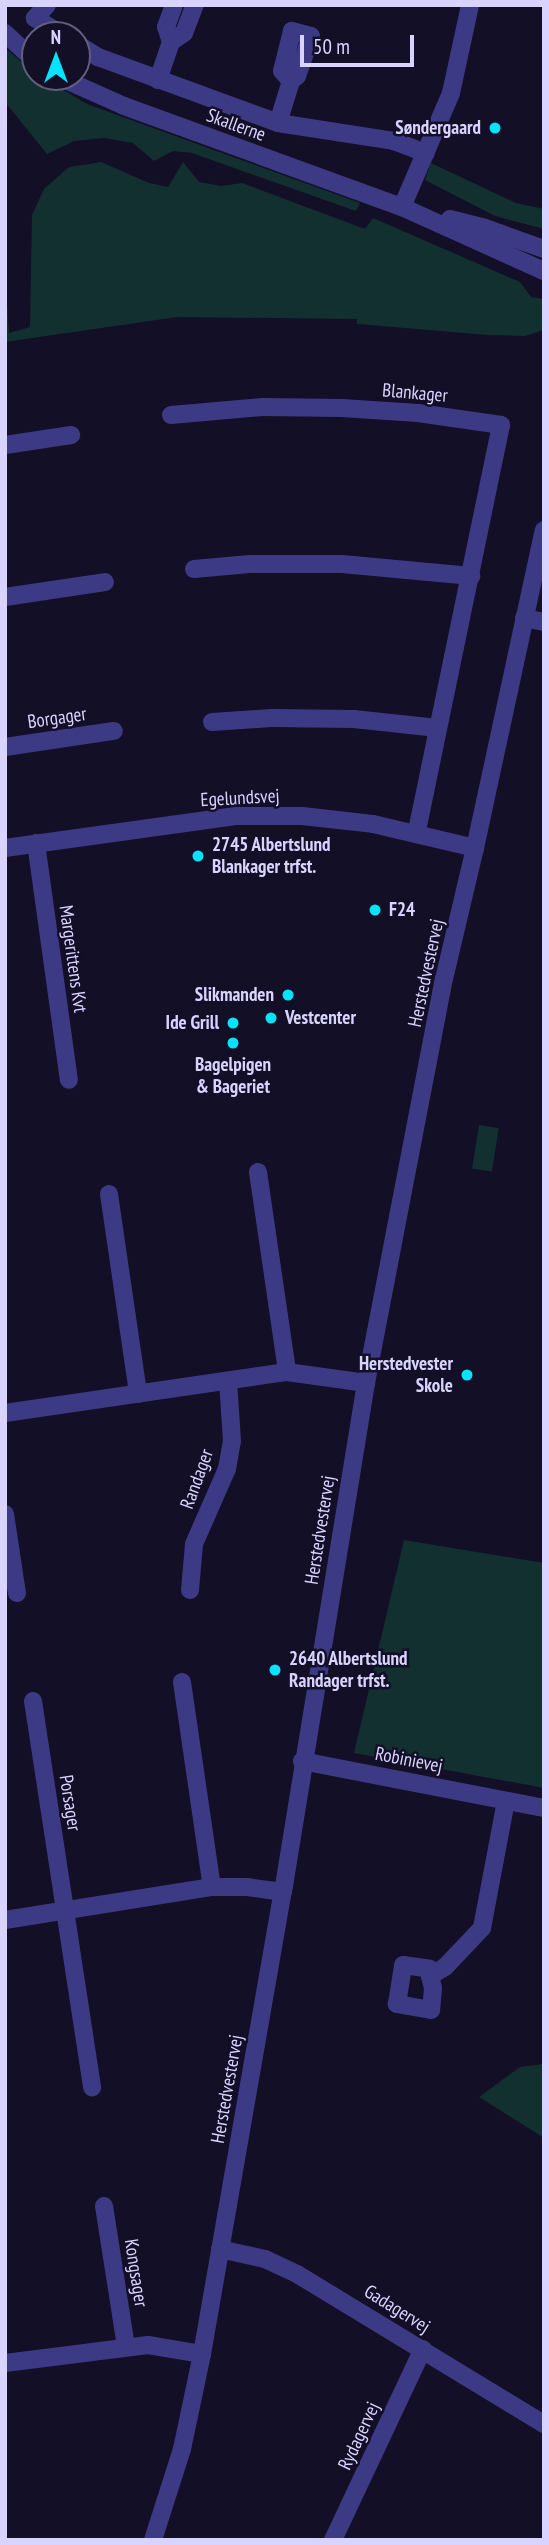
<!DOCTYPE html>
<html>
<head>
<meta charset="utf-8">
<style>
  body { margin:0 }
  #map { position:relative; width:549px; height:2545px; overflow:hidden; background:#130f26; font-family:"PT Sans Narrow",sans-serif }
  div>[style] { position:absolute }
  .green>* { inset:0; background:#12302f; transform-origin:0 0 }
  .minor>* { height:18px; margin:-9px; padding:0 9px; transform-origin:9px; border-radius:9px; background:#3d3a85 }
  .dots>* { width:19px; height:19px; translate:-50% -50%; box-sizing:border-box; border:4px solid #130f26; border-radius:50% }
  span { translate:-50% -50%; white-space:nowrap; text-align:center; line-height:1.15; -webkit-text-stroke:5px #130f26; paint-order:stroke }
  .street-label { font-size:19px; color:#d9d4ff }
  .poi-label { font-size:19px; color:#d9d4ff; font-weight:700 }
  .right { translate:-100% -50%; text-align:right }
  .left { translate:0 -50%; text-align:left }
  .frame { position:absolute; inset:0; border:7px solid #d9d4ff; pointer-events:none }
  .north { position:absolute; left:21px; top:21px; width:70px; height:70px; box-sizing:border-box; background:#130f26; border:2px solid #625e7d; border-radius:50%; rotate:0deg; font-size:19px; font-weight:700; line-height:28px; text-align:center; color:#d9d4ff }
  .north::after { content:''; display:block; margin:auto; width:24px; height:32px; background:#00e5ff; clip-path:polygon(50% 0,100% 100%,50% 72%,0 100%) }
  .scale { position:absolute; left:300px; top:35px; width:114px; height:32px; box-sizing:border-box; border:4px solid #d9d4ff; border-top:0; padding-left:9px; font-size:21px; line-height:24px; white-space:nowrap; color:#d9d4ff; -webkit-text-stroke:5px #130f26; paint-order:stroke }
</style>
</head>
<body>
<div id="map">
  <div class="green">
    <i style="clip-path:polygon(5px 48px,35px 73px,35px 77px,41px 77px,87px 104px,360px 203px,356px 211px,192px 153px,173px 151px,154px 161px,133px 143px,104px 138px,74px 141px,47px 154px,5px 102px)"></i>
    <i style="clip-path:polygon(101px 162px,149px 183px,168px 187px,183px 162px,199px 182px,221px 186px,242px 183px,365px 229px,373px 218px,520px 282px,531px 297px,544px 299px,544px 330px,525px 336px,488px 335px,357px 324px,357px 319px,177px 317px,5px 342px,5px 271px,9px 333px,30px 327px,32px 215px,44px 189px,69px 167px)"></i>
    <i style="clip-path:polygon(431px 163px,516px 203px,544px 209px,544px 229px,495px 216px,425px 180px)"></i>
    <i style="left:479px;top:1125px;width:20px;height:44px;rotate:9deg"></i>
    <i style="clip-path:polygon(404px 1540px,544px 1563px,544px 1788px,354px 1753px)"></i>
    <i style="clip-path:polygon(544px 2064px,544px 2138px,479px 2097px,520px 2067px)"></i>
  </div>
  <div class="minor">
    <i style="left:47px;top:5px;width:18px;rotate:133deg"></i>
    <i style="left:35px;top:18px;width:32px;rotate:32deg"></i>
    <i style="left:5px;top:33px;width:41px;rotate:43deg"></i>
    <i style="left:171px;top:42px;width:16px;rotate:-108deg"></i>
    <i style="left:166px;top:27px;width:23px;rotate:-70deg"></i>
    <i style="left:77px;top:44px;width:25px;rotate:32deg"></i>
    <i style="left:98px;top:57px;width:192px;rotate:20.1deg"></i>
    <i style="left:278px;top:123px;width:117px;rotate:8.8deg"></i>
    <i style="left:394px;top:141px;width:34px;rotate:21deg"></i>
    <i style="left:59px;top:77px;width:71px;rotate:24deg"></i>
    <i style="left:124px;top:106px;width:296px;rotate:20deg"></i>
    <i style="left:402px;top:207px;width:156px;rotate:24.3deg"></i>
    <i style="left:158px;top:80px;width:40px;rotate:-71.1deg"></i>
    <i style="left:171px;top:42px;width:16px;rotate:-35deg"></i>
    <i style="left:184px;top:33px;width:30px;rotate:-69deg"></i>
    <i style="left:278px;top:123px;width:44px;rotate:-72.8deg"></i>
    <i style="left:291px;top:81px;width:8px;rotate:-40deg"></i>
    <i style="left:297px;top:76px;width:42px;rotate:-70.7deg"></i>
    <i style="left:311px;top:36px;width:20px;rotate:-165deg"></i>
    <i style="left:292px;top:31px;width:41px;rotate:104deg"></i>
    <i style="left:282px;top:71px;width:13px;rotate:48deg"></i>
    <i style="left:402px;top:207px;width:124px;rotate:-66.7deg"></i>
    <i style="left:451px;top:93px;width:90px;rotate:-77.8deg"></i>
    <i style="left:450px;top:219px;width:36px;rotate:14deg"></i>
    <i style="left:485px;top:228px;width:63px;rotate:19.6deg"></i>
    <i style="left:171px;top:415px;width:92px;rotate:-5deg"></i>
    <i style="left:263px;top:407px;width:79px;rotate:0.7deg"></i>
    <i style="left:342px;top:408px;width:76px;rotate:3.8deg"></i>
    <i style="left:418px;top:413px;width:84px;rotate:8.2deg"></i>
    <i style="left:501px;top:425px;width:416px;rotate:101.7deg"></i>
    <i style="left:5px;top:445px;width:67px;rotate:-8.6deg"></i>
    <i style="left:194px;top:569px;width:56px;rotate:-5.1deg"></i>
    <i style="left:250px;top:564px;width:92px"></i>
    <i style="left:342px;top:564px;width:130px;rotate:5.3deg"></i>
    <i style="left:5px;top:597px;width:101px;rotate:-8.5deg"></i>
    <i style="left:524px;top:618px;width:20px;rotate:11deg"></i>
    <i style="left:212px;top:722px;width:60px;rotate:-3.8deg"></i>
    <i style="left:272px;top:718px;width:82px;rotate:0.7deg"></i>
    <i style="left:354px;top:719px;width:84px;rotate:6.1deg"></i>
    <i style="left:5px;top:747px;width:110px;rotate:-8.4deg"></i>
    <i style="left:36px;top:843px;width:239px;rotate:82.1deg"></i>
    <i style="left:5px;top:848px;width:233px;rotate:-7.9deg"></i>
    <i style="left:236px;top:816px;width:66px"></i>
    <i style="left:302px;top:816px;width:71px;rotate:6.4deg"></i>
    <i style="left:373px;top:824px;width:105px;rotate:13.2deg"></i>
    <i style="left:258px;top:1172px;width:202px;rotate:81.7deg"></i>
    <i style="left:109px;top:1194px;width:202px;rotate:81.7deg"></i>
    <i style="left:5px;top:1413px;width:285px;rotate:-8.3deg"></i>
    <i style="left:287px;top:1372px;width:80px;rotate:7.9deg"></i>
    <i style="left:5px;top:1514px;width:80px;rotate:81.4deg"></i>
    <i style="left:190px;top:1590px;width:46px;rotate:-85deg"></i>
    <i style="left:194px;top:1544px;width:82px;rotate:-66.3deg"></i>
    <i style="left:227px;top:1469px;width:28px;rotate:-80deg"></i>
    <i style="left:232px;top:1441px;width:60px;rotate:-93.8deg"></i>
    <i style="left:182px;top:1682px;width:207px;rotate:81.7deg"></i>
    <i style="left:33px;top:1701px;width:391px;rotate:81.3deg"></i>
    <i style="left:302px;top:1761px;width:247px;rotate:11deg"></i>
    <i style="left:5px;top:1920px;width:210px;rotate:-9.1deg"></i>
    <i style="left:212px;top:1887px;width:35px"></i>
    <i style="left:247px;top:1887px;width:36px;rotate:8deg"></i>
    <i style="left:430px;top:1976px;width:12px;rotate:76deg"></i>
    <i style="left:433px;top:1988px;width:22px;rotate:95deg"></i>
    <i style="left:431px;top:2010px;width:35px;rotate:-170deg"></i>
    <i style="left:397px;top:2004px;width:39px;rotate:-81deg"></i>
    <i style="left:403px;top:1965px;width:27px;rotate:8deg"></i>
    <i style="left:430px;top:1969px;width:7px;rotate:90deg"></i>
    <i style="left:430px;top:1976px;width:17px;rotate:-31deg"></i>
    <i style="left:445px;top:1967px;width:54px;rotate:-46.5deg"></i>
    <i style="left:482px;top:1928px;width:129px;rotate:-79.3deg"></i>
    <i style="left:104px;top:2206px;width:142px;rotate:81.1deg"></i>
    <i style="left:220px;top:2249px;width:46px;rotate:12.5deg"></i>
    <i style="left:265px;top:2259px;width:35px;rotate:25deg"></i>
    <i style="left:297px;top:2274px;width:289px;rotate:31.3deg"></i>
    <i style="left:5px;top:2363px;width:144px;rotate:-7.2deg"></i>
    <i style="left:148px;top:2345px;width:55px;rotate:9.5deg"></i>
    <i style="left:153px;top:2540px;width:96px;rotate:-72.3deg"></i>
    <i style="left:182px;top:2449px;width:97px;rotate:-78.1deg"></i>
    <i style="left:202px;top:2354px;width:469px;rotate:-80.1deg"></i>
    <i style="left:283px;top:1892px;width:516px;rotate:-80.74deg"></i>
    <i style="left:366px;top:1383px;width:411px;rotate:-79.1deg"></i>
    <i style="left:444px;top:979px;width:135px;rotate:-76.7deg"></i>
    <i style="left:475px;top:848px;width:325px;rotate:-77.8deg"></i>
    <i style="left:333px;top:2540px;width:211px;rotate:-64.8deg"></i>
  </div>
  <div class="dots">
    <i style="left:495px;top:128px;background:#00e5ff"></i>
    <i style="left:198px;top:856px;background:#00e5ff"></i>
    <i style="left:375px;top:910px;background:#00e5ff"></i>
    <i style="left:288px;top:995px;background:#00e5ff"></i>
    <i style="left:271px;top:1018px;background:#00e5ff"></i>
    <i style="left:233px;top:1023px;background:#00e5ff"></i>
    <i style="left:233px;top:1043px;background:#00e5ff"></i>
    <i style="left:467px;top:1375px;background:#00e5ff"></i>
    <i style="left:275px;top:1670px;background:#00e5ff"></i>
  </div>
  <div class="street-label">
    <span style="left:236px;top:125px;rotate:20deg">Skallerne</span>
    <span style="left:415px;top:393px;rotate:5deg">Blankager</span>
    <span style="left:57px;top:718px;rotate:-8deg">Borgager</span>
    <span style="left:240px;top:798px;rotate:-3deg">Egelundsvej</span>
    <span style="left:73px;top:959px;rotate:82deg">Margerittens Kvt</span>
    <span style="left:426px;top:973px;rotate:-78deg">Herstedvestervej</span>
    <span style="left:197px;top:1479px;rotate:-70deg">Randager</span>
    <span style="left:320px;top:1530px;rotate:-81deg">Herstedvestervej</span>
    <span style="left:409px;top:1760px;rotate:11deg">Robinievej</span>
    <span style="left:70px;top:1803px;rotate:81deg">Porsager</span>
    <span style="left:227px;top:2089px;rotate:-80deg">Herstedvestervej</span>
    <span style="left:136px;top:2273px;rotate:81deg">Kongsager</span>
    <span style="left:397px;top:2309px;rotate:32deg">Gadagervej</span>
    <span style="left:359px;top:2436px;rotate:-65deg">Rydagervej</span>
  </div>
  <div class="poi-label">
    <span class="right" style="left:481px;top:128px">Søndergaard</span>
    <span class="left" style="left:212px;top:856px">2745 Albertslund<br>Blankager trfst.</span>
    <span class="left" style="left:389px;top:910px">F24</span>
    <span class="right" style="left:274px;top:995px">Slikmanden</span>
    <span class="left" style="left:285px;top:1018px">Vestcenter</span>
    <span class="right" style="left:219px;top:1023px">Ide Grill</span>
    <span style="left:233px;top:1076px">Bagelpigen<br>&amp; Bageriet</span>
    <span class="right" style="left:453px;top:1375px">Herstedvester<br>Skole</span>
    <span class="left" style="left:289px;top:1670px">2640 Albertslund<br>Randager trfst.</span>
  </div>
  <div class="frame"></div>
  <div class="north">N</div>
  <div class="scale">50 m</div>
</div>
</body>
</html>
